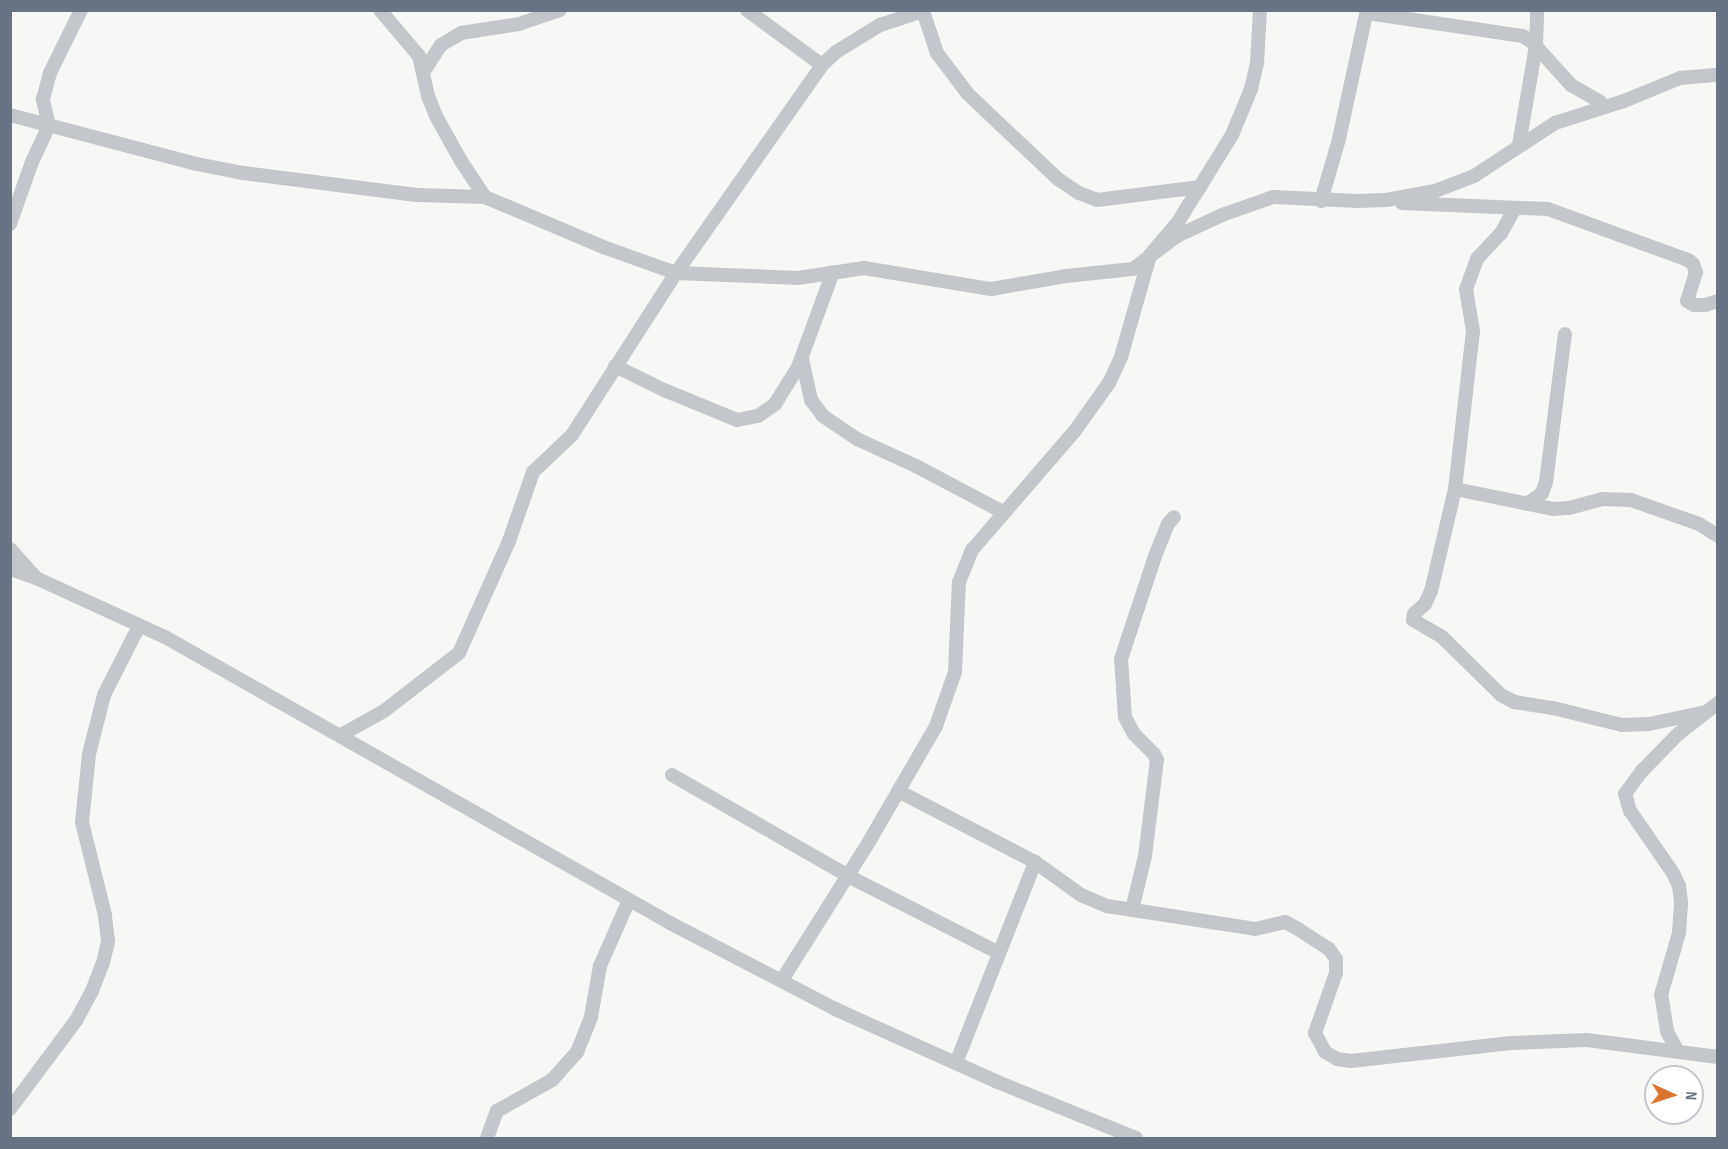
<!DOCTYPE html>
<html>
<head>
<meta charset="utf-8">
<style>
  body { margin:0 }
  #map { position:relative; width:1728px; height:1149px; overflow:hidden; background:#f7f7f5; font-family:"Sofia Sans Condensed",sans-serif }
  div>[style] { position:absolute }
  .minor>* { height:14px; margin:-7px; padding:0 7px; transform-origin:7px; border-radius:7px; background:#c3c6ca }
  span { translate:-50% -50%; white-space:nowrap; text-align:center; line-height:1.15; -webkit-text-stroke:6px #fff; paint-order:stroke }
  .frame { position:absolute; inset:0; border:12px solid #687384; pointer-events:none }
  .north { position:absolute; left:1644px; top:1065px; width:60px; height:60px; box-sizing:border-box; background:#fff; border:2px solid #c3c7ce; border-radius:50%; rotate:93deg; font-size:16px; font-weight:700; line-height:24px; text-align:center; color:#687384 }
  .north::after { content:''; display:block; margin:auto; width:21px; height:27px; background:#db7531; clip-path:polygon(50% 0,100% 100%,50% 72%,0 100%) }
</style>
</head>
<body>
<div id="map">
  <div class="minor">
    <i style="left:380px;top:10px;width:60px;rotate:49.7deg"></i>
    <i style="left:419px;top:56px;width:41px;rotate:77.3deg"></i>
    <i style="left:428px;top:96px;width:22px;rotate:68deg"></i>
    <i style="left:436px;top:116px;width:51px;rotate:60.9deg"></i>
    <i style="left:461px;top:161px;width:43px;rotate:56.3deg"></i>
    <i style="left:747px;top:10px;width:93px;rotate:36.3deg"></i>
    <i style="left:1367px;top:13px;width:158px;rotate:8.4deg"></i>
    <i style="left:1523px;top:36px;width:12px;rotate:35deg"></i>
    <i style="left:1533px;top:43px;width:57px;rotate:47.9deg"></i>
    <i style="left:1571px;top:85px;width:34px;rotate:30deg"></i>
    <i style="left:424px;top:71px;width:31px;rotate:-57deg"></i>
    <i style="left:441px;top:45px;width:23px;rotate:-31deg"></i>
    <i style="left:461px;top:33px;width:59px;rotate:-8.8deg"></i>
    <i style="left:519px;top:24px;width:43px;rotate:-18.9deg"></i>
    <i style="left:10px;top:115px;width:193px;rotate:14.7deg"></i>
    <i style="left:197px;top:164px;width:47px;rotate:11.1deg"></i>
    <i style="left:243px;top:173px;width:175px;rotate:7.2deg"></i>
    <i style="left:417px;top:195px;width:68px;rotate:1.7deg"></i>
    <i style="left:485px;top:197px;width:131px;rotate:22.9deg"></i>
    <i style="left:606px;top:248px;width:74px;rotate:19.7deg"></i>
    <i style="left:676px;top:273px;width:122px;rotate:2.3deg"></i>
    <i style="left:798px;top:278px;width:67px;rotate:-8.6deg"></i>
    <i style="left:864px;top:268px;width:129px;rotate:9.4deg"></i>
    <i style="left:991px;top:289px;width:76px;rotate:-9.8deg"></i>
    <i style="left:1066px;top:276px;width:67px;rotate:-6deg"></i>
    <i style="left:1133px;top:269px;width:55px;rotate:-36.9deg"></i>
    <i style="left:1177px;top:236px;width:50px;rotate:-25deg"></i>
    <i style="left:1222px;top:215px;width:54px;rotate:-19.4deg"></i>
    <i style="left:1273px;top:197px;width:85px;rotate:2.7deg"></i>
    <i style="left:1358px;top:201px;width:28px;rotate:-2deg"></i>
    <i style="left:1386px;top:200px;width:50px;rotate:-10.4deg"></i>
    <i style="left:1435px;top:191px;width:42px;rotate:-21deg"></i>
    <i style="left:1474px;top:176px;width:97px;rotate:-33.2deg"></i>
    <i style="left:1555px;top:123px;width:72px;rotate:-17.7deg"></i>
    <i style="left:1624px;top:101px;width:61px;rotate:-22.3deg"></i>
    <i style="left:1680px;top:78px;width:38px;rotate:-5deg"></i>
    <i style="left:1519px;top:145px;width:100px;rotate:-80.3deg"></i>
    <i style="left:1536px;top:46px;width:36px;rotate:-88deg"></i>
    <i style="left:1321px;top:201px;width:65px;rotate:-73.8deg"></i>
    <i style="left:1339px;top:139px;width:132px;rotate:-77.8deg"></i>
    <i style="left:1402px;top:203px;width:146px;rotate:2.4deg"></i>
    <i style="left:1548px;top:209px;width:149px;rotate:20deg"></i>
    <i style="left:1688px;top:260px;width:6px;rotate:39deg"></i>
    <i style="left:1693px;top:264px;width:9px;rotate:69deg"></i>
    <i style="left:1696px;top:272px;width:30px;rotate:107deg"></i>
    <i style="left:1687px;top:301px;width:8px;rotate:30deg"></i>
    <i style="left:1694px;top:305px;width:11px"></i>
    <i style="left:1705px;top:305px;width:14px;rotate:-17deg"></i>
    <i style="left:1515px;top:208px;width:29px;rotate:119deg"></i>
    <i style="left:1501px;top:233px;width:35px;rotate:133deg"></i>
    <i style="left:1477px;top:259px;width:32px;rotate:110deg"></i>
    <i style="left:1466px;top:289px;width:43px;rotate:80.5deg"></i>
    <i style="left:1473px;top:331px;width:159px;rotate:96.5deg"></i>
    <i style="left:1455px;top:489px;width:105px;rotate:103.2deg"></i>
    <i style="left:1431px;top:591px;width:14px;rotate:115deg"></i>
    <i style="left:1425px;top:604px;width:15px;rotate:138deg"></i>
    <i style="left:1414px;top:614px;width:6px;rotate:99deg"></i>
    <i style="left:1413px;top:620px;width:32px;rotate:30deg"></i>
    <i style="left:1441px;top:636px;width:84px;rotate:44.5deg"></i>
    <i style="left:1501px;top:695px;width:15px;rotate:28deg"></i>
    <i style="left:1514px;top:702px;width:39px;rotate:9deg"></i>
    <i style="left:1553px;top:708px;width:71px;rotate:13.8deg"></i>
    <i style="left:1622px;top:725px;width:27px;rotate:-2deg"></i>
    <i style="left:1649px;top:724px;width:58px;rotate:-11.9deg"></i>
    <i style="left:10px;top:224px;width:66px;rotate:-70.5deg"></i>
    <i style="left:32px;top:162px;width:40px;rotate:-65deg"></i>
    <i style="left:49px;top:126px;width:28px;rotate:-103deg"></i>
    <i style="left:43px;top:99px;width:27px;rotate:-75deg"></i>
    <i style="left:50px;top:73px;width:70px;rotate:-63.8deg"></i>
    <i style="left:802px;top:359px;width:42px;rotate:77.6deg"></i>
    <i style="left:811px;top:400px;width:20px;rotate:53deg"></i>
    <i style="left:823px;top:416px;width:41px;rotate:34.1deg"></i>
    <i style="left:857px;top:439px;width:65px;rotate:24.6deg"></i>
    <i style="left:916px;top:466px;width:98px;rotate:27.9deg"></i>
    <i style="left:615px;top:366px;width:55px;rotate:26.1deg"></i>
    <i style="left:664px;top:390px;width:79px;rotate:22.3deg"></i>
    <i style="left:737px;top:420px;width:21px;rotate:-11deg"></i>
    <i style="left:758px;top:416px;width:21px;rotate:-35deg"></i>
    <i style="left:775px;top:404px;width:44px;rotate:-58.1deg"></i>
    <i style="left:798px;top:367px;width:101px;rotate:-69.8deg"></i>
    <i style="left:1455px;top:489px;width:100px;rotate:11.5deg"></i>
    <i style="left:1553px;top:509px;width:16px;rotate:-4deg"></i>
    <i style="left:1569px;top:508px;width:34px;rotate:-15deg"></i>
    <i style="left:1602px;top:499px;width:29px;rotate:2deg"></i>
    <i style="left:1631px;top:500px;width:72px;rotate:19.4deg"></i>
    <i style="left:1699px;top:524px;width:22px;rotate:32deg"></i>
    <i style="left:1527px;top:504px;width:19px;rotate:-36deg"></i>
    <i style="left:1542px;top:493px;width:12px;rotate:-70deg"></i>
    <i style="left:1546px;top:482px;width:149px;rotate:-82.7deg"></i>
    <i style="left:10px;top:549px;width:38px;rotate:48deg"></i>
    <i style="left:10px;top:569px;width:28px;rotate:19deg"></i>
    <i style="left:36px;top:578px;width:142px;rotate:24.6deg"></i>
    <i style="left:165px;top:637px;width:580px;rotate:29.52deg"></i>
    <i style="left:670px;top:923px;width:186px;rotate:27.5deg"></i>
    <i style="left:835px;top:1009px;width:175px;rotate:24.2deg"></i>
    <i style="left:995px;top:1081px;width:152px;rotate:22deg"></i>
    <i style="left:341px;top:735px;width:49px;rotate:-29.2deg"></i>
    <i style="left:384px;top:711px;width:95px;rotate:-37.7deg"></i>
    <i style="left:459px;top:653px;width:123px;rotate:-65.9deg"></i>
    <i style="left:509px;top:541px;width:73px;rotate:-70.8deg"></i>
    <i style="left:533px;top:472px;width:54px;rotate:-43.5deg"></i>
    <i style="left:572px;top:435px;width:193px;rotate:-57.3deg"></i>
    <i style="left:676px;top:273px;width:254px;rotate:-54.9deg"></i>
    <i style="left:822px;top:65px;width:19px;rotate:-43deg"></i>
    <i style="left:836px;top:52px;width:52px;rotate:-31.5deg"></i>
    <i style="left:880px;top:25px;width:45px;rotate:-18deg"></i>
    <i style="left:923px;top:11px;width:44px;rotate:71.6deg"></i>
    <i style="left:937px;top:53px;width:51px;rotate:52.9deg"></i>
    <i style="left:968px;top:94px;width:124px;rotate:43.4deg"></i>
    <i style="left:1058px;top:179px;width:25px;rotate:34deg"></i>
    <i style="left:1079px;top:193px;width:19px;rotate:21deg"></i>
    <i style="left:1097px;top:200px;width:104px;rotate:-7.2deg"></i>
    <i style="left:672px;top:775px;width:203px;rotate:29.8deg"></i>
    <i style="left:848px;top:876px;width:169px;rotate:27deg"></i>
    <i style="left:898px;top:791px;width:154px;rotate:27.4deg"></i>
    <i style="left:1035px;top:862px;width:57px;rotate:35.7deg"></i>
    <i style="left:1081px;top:895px;width:28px;rotate:23deg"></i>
    <i style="left:1107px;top:906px;width:150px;rotate:8.8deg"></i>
    <i style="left:1255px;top:929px;width:31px;rotate:-13deg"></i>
    <i style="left:1285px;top:922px;width:15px;rotate:28deg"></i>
    <i style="left:1298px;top:929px;width:37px;rotate:33deg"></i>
    <i style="left:1329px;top:949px;width:12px;rotate:55deg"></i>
    <i style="left:1336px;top:959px;width:14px;rotate:90deg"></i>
    <i style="left:1336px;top:973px;width:64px;rotate:109.3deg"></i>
    <i style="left:1315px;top:1033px;width:21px;rotate:62deg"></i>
    <i style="left:1325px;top:1052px;width:14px;rotate:30deg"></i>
    <i style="left:1337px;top:1059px;width:14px;rotate:8deg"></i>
    <i style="left:1351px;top:1061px;width:161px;rotate:-6.4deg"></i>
    <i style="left:1511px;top:1043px;width:76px;rotate:-2.3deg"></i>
    <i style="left:1587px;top:1040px;width:132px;rotate:7.4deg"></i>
    <i style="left:1132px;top:910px;width:56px;rotate:-76.5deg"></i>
    <i style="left:1145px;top:856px;width:97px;rotate:-82.9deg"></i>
    <i style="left:1157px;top:760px;width:7px;rotate:-117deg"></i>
    <i style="left:1154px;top:754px;width:28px;rotate:-135deg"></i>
    <i style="left:1134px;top:734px;width:19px;rotate:-118deg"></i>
    <i style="left:1125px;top:717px;width:58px;rotate:-93.9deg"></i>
    <i style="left:1121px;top:659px;width:108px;rotate:-71.7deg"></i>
    <i style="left:1155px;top:556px;width:35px;rotate:-68deg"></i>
    <i style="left:1168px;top:524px;width:9px;rotate:-49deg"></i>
    <i style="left:782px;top:980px;width:165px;rotate:-57.8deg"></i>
    <i style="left:870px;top:840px;width:132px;rotate:-59.9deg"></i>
    <i style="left:936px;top:726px;width:57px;rotate:-70.6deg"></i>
    <i style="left:955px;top:672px;width:90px;rotate:-87.5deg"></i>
    <i style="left:959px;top:582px;width:35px;rotate:-68deg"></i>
    <i style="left:972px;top:550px;width:156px;rotate:-49.2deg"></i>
    <i style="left:1074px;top:432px;width:60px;rotate:-54.5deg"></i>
    <i style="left:1109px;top:383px;width:29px;rotate:-65deg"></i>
    <i style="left:1121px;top:357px;width:106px;rotate:-74.1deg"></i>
    <i style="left:1150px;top:255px;width:43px;rotate:-49.7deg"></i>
    <i style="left:1178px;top:222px;width:102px;rotate:-58.2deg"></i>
    <i style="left:1232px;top:135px;width:50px;rotate:-67.6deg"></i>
    <i style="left:1251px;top:89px;width:27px;rotate:-77deg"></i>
    <i style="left:1257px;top:63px;width:53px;rotate:-86.8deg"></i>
    <i style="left:1678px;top:1052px;width:24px;rotate:-118deg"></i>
    <i style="left:1667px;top:1031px;width:36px;rotate:-99deg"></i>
    <i style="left:1661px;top:995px;width:65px;rotate:-73.8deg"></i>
    <i style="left:1679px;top:933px;width:31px;rotate:-86deg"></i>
    <i style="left:1681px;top:902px;width:16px;rotate:-97deg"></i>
    <i style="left:1679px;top:886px;width:14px;rotate:-115deg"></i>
    <i style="left:1673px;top:873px;width:75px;rotate:-124.7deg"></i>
    <i style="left:1630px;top:811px;width:18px;rotate:-106deg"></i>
    <i style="left:1625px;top:794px;width:29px;rotate:-54deg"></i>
    <i style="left:1642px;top:771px;width:50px;rotate:-45.8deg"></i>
    <i style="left:1677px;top:735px;width:52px;rotate:-38deg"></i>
    <i style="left:956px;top:1063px;width:216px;rotate:-68.5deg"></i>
    <i style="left:10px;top:1109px;width:112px;rotate:-53.3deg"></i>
    <i style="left:77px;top:1019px;width:32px;rotate:-62deg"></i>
    <i style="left:92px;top:991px;width:30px;rotate:-69deg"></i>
    <i style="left:103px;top:963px;width:23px;rotate:-77deg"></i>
    <i style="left:108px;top:941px;width:26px;rotate:-97deg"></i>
    <i style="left:105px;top:915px;width:96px;rotate:-103.9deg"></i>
    <i style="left:82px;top:822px;width:68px;rotate:-84.1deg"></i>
    <i style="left:89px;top:754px;width:61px;rotate:-75.7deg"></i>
    <i style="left:104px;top:695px;width:77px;rotate:-63.1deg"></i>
    <i style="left:487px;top:1138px;width:29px;rotate:-70deg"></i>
    <i style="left:497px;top:1111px;width:63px;rotate:-29.4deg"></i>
    <i style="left:552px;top:1080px;width:38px;rotate:-48deg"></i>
    <i style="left:577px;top:1052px;width:38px;rotate:-68deg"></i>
    <i style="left:591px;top:1017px;width:52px;rotate:-80deg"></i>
    <i style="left:600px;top:966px;width:72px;rotate:-66.3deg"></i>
  </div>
  <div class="frame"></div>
  <div class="north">N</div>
</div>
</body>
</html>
